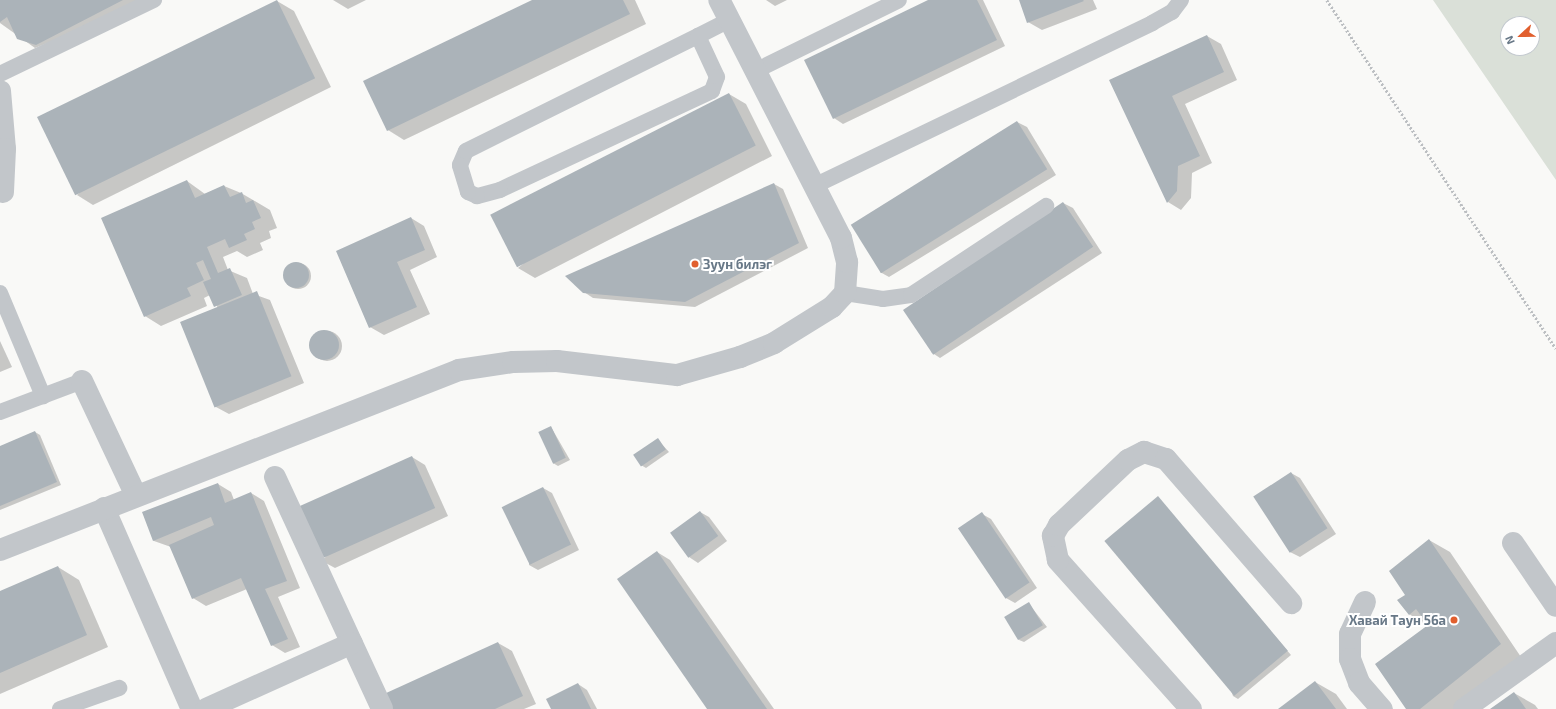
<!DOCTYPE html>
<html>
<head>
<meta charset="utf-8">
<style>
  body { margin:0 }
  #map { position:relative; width:1556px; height:709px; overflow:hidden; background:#f9f9f7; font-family:"Exo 2",sans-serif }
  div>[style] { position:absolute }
  .green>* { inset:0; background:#dae0d8 }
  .shadow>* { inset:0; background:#0003 }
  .round { border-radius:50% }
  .building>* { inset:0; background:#abb3b9; transform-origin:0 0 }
  .path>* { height:2.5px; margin-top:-1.25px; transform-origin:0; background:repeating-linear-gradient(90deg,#bcbfc2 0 2px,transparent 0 4px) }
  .lane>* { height:16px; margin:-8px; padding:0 8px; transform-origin:8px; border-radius:8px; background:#c2c6ca }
  .street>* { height:22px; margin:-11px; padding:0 11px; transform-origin:11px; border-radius:11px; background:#c2c6ca }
  .dots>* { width:11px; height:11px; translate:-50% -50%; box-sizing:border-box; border:2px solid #fff; border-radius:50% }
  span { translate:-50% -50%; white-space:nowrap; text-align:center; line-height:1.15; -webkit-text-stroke:4px #fff; paint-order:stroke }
  .poi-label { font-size:13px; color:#687887; font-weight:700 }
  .left { translate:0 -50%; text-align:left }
  .right { translate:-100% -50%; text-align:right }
  .north { position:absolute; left:1500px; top:16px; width:40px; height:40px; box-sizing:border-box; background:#fff; border:1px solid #c3c9cf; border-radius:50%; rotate:248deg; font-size:11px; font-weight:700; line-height:16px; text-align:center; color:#687887 }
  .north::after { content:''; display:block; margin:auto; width:14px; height:18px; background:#e15f2e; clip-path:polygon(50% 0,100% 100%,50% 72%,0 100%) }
</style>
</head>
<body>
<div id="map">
  <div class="green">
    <i style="clip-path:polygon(evenodd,1433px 0,1556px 0,1556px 180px,1433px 0,1508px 24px,1532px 24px,1532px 48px,1508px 48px,1508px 24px)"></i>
  </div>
  <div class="shadow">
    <i style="clip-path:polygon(0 0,157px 0,35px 48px,0 23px)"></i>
    <i style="clip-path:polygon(333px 0,366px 0,348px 9px)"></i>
    <i style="clip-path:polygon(535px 0,635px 0,646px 24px,404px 140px,388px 130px)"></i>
    <i style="clip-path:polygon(766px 0,787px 0,775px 6px)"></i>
    <i style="clip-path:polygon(930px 0,983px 0,1005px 46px,843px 124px,834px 118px)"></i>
    <i style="clip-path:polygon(1020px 0,1093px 0,1097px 9px,1042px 30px,1028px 22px)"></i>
    <i style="clip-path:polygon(277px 1px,294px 11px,331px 87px,93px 205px,77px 195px)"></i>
    <i style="clip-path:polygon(1207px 36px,1221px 44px,1237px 80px,1185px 104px,1212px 163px,1192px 173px,1191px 198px,1181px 210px,1168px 202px,1111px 81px)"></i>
    <i style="clip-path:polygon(729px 94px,746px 104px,772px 156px,535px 278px,518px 268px)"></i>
    <i style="clip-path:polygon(1017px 122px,1027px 127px,1056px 175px,889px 277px,880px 272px)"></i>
    <i style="clip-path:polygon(187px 181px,205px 194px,224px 186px,241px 193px,270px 210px,277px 228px,269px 231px,271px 238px,260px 243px,263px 250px,247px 257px,237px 251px,223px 257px,228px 270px,247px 278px,253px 294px,270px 300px,304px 383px,229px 414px,216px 407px,181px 323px,218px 308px,210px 295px,204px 298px,207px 306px,161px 326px,145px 316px)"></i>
    <i style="clip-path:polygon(774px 184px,783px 189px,808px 248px,695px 307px,593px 298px,584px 292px)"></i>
    <i style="clip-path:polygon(1063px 203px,1073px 208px,1102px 253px,940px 358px,931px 352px)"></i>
    <i style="clip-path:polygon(411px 218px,424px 226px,437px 257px,410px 270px,430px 314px,384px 335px,370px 327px)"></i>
    <i class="round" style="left:285px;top:263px;width:26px;height:26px"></i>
    <i class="round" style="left:312px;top:331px;width:30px;height:30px"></i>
    <i style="clip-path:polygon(0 341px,12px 367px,0 372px)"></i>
    <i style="clip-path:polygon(551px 427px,570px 460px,558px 466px,553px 463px)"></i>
    <i style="clip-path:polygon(35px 432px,40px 435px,61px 485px,0 510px,0 447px)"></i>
    <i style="clip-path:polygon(658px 440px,669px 452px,646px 468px,641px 465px)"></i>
    <i style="clip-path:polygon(412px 457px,425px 465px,448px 516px,335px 568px,322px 561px)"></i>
    <i style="clip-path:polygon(1291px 473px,1300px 478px,1336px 534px,1300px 557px,1290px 552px)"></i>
    <i style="clip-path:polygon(218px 484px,231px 492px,234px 500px,251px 493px,264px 501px,300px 588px,278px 597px,300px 647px,285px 653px,272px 645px,247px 589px,206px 606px,193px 598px,171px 547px,154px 541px,143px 513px)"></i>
    <i style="clip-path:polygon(543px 488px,552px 493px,579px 550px,538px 570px,529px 565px)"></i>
    <i style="clip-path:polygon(1158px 498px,1291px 655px,1238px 699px,1233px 696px)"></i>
    <i style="clip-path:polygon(700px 512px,709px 517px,727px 541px,698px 563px,689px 557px)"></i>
    <i style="clip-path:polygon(982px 514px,991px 519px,1037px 588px,1015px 603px,1006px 598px)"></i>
    <i style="clip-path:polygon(1429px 540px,1450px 552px,1521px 657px,1456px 709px,1407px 709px,1428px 626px,1409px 614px,1406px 595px)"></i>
    <i style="clip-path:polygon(657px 552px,670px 560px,774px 709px,708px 709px)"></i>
    <i style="clip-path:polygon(58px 567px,79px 580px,108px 647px,0 694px,0 593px)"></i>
    <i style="clip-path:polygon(1029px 604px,1047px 627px,1024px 642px,1019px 640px)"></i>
    <i style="clip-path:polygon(498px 643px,512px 651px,536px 704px,524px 709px,391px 709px)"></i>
    <i style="clip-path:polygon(1315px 682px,1336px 694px,1347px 709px,1280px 709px)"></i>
    <i style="clip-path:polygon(578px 684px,587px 690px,597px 709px,552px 709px)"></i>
    <i style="clip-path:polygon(1514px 693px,1535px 705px,1538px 709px,1491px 709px)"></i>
  </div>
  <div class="building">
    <i style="clip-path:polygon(0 0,123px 0,36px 45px,17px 39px,7px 17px,0 22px)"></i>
    <i style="left:277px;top:0;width:87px;height:267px;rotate:64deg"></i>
    <i style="clip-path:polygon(532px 0,623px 0,630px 14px,387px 131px,363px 81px)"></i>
    <i style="clip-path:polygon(928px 0,977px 0,997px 40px,833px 119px,804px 60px)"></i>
    <i style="clip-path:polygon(1019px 0,1083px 0,1084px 1px,1027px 23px)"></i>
    <i style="clip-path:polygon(1207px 35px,1224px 72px,1172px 96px,1200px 156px,1178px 166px,1177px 191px,1167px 203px,1109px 80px)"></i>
    <i style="left:729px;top:93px;width:59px;height:268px;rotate:63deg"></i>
    <i style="left:1017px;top:121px;width:57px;height:196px;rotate:58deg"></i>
    <i style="clip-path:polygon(187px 180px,195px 198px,224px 185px,230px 197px,242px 192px,246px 203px,253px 200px,261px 218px,252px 222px,255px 229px,244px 234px,247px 240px,229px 248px,225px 239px,207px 247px,218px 273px,230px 268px,242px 295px,214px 307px,203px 282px,211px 279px,203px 260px,196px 263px,204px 280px,187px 288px,191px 296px,144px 317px,101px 218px)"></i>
    <i style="clip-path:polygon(774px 183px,799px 243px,685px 302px,583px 293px,565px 276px)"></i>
    <i style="left:1063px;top:202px;width:54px;height:193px;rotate:56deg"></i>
    <i style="clip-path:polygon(411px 217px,425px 250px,397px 262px,417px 307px,369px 328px,336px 251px)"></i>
    <i class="round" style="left:283px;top:262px;width:26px;height:26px"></i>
    <i style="left:257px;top:291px;width:92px;height:83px;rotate:68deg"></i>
    <i class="round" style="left:309px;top:330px;width:30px;height:30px"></i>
    <i style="left:551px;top:426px;width:35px;height:14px;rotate:65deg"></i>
    <i style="clip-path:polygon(35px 431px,57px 482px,0 506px,0 446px)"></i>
    <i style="left:658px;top:438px;width:14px;height:30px;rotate:56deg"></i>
    <i style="left:412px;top:456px;width:57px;height:127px;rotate:66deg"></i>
    <i style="left:1291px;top:472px;width:67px;height:45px;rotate:57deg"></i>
    <i style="clip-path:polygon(218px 483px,225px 503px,251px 492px,287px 581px,265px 589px,288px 639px,271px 646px,241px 578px,192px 599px,169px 545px,214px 525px,211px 517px,153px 541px,142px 512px)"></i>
    <i style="left:543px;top:487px;width:64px;height:46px;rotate:64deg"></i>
    <i style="left:1158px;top:496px;width:202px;height:70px;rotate:50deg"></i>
    <i style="left:700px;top:511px;width:31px;height:37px;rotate:54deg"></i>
    <i style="left:982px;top:512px;width:85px;height:29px;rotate:56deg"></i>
    <i style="clip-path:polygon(1429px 539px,1501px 644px,1420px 709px,1406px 709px,1375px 664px,1428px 625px,1416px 609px,1409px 615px,1397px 600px,1405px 595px,1389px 571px)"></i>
    <i style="clip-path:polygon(657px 551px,767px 709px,707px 709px,617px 579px)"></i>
    <i style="clip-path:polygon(58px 566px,87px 635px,0 673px,0 591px)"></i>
    <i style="left:1029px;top:602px;width:27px;height:29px;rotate:59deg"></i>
    <i style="clip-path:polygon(498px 642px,523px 696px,495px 709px,390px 709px,384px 694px)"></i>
    <i style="clip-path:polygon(1315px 681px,1336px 709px,1278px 709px)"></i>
    <i style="clip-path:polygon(578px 683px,591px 709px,551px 709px,546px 699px)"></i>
    <i style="clip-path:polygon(1514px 692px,1526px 709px,1490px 709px)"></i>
  </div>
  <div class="path">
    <i style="left:1327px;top:0;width:417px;rotate:56.7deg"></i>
  </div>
  <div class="lane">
    <i style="left:698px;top:36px;width:45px;rotate:65.1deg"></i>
    <i style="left:717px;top:77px;width:15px;rotate:110deg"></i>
    <i style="left:712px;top:91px;width:234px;rotate:155deg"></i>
    <i style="left:500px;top:190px;width:24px;rotate:165deg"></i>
    <i style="left:477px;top:196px;width:10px;rotate:-156deg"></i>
    <i style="left:468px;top:192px;width:28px;rotate:-107deg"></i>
    <i style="left:460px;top:165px;width:15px;rotate:-67deg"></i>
    <i style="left:466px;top:151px;width:259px;rotate:-26.4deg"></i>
    <i style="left:698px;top:36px;width:36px;rotate:-27deg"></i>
    <i style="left:757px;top:70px;width:158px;rotate:-26.2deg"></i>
    <i style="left:0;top:74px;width:171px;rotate:-25.7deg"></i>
    <i style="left:816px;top:185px;width:373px;rotate:-25.7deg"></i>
    <i style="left:1152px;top:23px;width:23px;rotate:-29deg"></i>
    <i style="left:1172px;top:12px;width:15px;rotate:-53deg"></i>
    <i style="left:0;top:293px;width:112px;rotate:67.3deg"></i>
    <i style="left:845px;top:293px;width:38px;rotate:9deg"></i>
    <i style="left:883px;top:299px;width:28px;rotate:-8deg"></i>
    <i style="left:911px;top:295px;width:162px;rotate:-33.4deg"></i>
    <i style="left:0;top:412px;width:88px;rotate:-20.7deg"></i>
    <i style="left:60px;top:709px;width:63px;rotate:-19.6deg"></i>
  </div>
  <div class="street">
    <i style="left:0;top:91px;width:58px;rotate:85.1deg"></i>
    <i style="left:5px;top:149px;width:43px;rotate:92.7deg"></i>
    <i style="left:82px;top:381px;width:127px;rotate:64.8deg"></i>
    <i style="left:275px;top:477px;width:255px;rotate:65.2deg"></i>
    <i style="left:104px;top:508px;width:219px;rotate:66.4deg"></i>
    <i style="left:1513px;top:543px;width:76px;rotate:55.7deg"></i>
    <i style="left:0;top:550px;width:493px;rotate:-21.4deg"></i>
    <i style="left:459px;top:370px;width:55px;rotate:-8.4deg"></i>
    <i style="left:513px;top:362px;width:44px;rotate:-1.3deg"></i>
    <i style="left:557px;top:361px;width:121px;rotate:6.7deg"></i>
    <i style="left:677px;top:375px;width:66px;rotate:-15.9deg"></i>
    <i style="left:740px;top:357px;width:37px;rotate:-22deg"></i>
    <i style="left:774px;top:343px;width:68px;rotate:-31.8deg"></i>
    <i style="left:832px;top:307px;width:19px;rotate:-47deg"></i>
    <i style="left:845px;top:293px;width:31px;rotate:-86deg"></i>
    <i style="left:847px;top:262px;width:25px;rotate:-104deg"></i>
    <i style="left:841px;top:238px;width:267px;rotate:-117.1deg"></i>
    <i style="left:1365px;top:602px;width:35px;rotate:115deg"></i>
    <i style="left:1350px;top:634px;width:25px;rotate:90deg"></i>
    <i style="left:1350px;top:659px;width:26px;rotate:69deg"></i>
    <i style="left:1359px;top:683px;width:35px;rotate:49deg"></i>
    <i style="left:206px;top:709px;width:160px;rotate:-24.3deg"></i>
    <i style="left:1191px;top:709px;width:200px;rotate:-131.8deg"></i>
    <i style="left:1058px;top:560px;width:25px;rotate:-102deg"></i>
    <i style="left:1053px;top:536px;width:13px;rotate:-61deg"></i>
    <i style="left:1059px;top:525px;width:95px;rotate:-43.3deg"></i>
    <i style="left:1128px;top:460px;width:18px;rotate:-27deg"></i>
    <i style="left:1144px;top:452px;width:23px;rotate:18deg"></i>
    <i style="left:1166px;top:459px;width:191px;rotate:49deg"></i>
    <i style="left:1464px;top:709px;width:113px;rotate:-35.7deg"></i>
  </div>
  <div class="dots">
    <i style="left:695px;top:264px;background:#e15f2e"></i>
    <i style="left:1454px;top:620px;background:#e15f2e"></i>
  </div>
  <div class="poi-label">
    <span class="left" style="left:703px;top:264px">Зуун билэг</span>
    <span class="right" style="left:1446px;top:620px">Хавай Таун 56а</span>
  </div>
  <div class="north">N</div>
</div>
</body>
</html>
